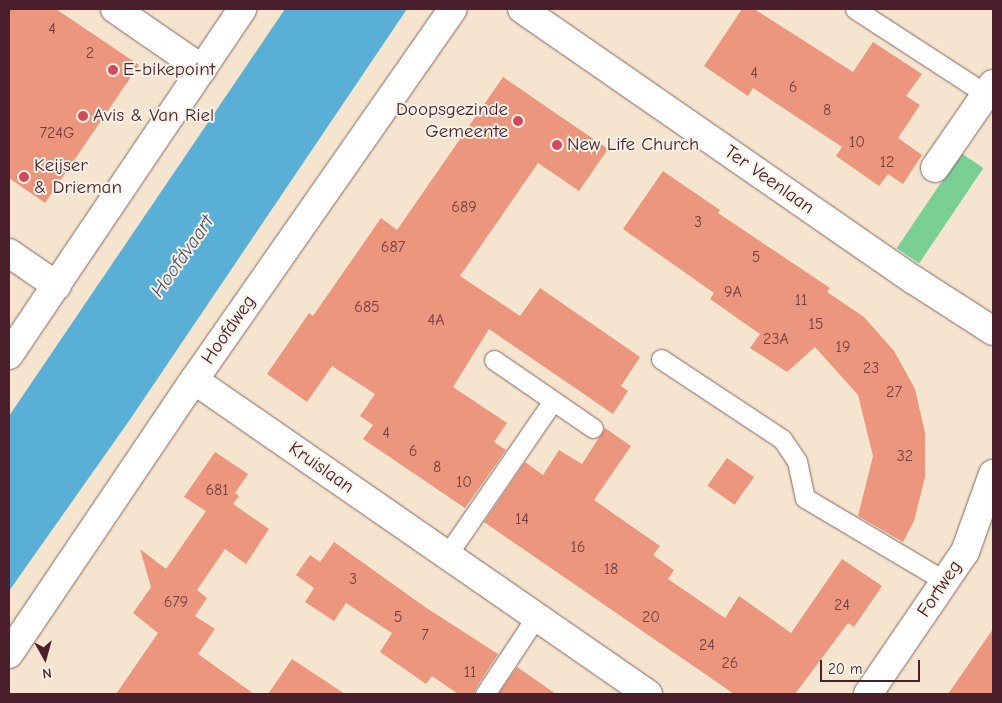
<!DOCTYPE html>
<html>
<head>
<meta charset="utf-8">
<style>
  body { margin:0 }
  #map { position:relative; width:1002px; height:703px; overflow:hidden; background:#f5e5ce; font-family:"Comic Neue",sans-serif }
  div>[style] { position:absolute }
  .green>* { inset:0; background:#79cf94; transform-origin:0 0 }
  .water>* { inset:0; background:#5aafd6 }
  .building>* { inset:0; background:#ec967e; transform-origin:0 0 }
  .roads { filter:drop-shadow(0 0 1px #866464) drop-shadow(0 0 1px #866464) }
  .service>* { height:19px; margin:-9.5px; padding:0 9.5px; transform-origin:9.5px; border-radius:9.5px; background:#fff }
  .minor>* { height:28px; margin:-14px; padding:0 14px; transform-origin:14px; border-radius:14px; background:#fff }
  .tertiary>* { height:28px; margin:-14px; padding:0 14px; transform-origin:14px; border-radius:14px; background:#fff }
  .dots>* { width:14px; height:14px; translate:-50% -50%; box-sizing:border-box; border:2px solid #f7f3e8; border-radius:50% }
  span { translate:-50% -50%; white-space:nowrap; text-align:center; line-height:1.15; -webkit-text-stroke:4px #f7f3e8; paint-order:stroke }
  .number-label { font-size:16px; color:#723d40 }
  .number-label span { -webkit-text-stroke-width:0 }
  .poi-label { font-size:19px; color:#4a1f2b }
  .left { translate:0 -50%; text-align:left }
  .right { translate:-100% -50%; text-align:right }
  .street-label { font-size:19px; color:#4a1f2b }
  .water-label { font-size:20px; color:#505167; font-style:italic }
  .frame { position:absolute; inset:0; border:10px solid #4a1f2b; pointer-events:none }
  .north { position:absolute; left:20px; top:633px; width:50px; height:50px; -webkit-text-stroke:4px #f7f3e8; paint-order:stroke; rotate:173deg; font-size:14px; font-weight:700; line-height:20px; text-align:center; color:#4a1f2b }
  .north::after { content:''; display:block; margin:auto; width:18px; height:22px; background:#4a1f2b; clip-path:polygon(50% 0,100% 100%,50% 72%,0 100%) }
  .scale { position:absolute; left:820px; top:660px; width:100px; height:22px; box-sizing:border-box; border:2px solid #4a1f2b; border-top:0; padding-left:6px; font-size:15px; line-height:18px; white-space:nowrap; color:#4a1f2b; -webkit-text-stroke:4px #f7f3e8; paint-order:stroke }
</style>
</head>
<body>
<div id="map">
  <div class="green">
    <i style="left:961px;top:153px;width:27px;height:115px;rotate:34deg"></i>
  </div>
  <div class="water">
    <i style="clip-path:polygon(285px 9px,407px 9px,131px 418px,9px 591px,9px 416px)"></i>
  </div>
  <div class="building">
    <i style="clip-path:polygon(9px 9px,56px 9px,139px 65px,45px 203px,9px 178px)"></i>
    <i style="clip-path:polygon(742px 9px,754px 9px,853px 72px,873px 42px,922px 74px,906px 96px,920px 105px,898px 138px,922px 155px,903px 184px,888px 174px,879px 186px,836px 156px,842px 147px,753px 88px,748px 96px,704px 66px)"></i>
    <i style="clip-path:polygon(503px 77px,608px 149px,579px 191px,538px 163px,460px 276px,520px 316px,540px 288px,640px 357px,621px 386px,628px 391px,613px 414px,489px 329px,453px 387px,507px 423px,494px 442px,506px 450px,465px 508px,363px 439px,373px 425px,360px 416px,375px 394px,332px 366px,307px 402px,267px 374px,309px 313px,313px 316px,381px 218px,397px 230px)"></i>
    <i style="clip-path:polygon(663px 171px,720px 210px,718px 213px,830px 288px,827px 292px,864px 317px,894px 351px,915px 389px,925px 433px,925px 477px,914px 521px,903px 542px,858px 516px,873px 456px,858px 395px,815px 347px,787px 372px,750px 348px,760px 334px,710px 299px,714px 293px,623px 229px)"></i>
    <i style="clip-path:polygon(605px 428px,631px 446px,594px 500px,660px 546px,653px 555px,674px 570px,668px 579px,725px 618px,739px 596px,791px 633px,842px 559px,882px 586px,854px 627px,848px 623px,795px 694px,734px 694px,484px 522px,525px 462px,543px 475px,559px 450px,582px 464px)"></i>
    <i style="clip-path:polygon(215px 452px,248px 474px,235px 493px,239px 496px,233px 504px,269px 529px,246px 564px,225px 549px,197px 590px,207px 598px,195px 616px,215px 629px,198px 654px,254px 694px,116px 694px,158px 633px,133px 613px,151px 587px,140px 549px,166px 569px,206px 511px,184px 497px)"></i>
    <i style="left:727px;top:458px;width:33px;height:34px;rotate:35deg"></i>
    <i style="clip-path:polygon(334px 542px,425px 607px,498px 654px,476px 688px,474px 694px,458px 694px,432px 676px,426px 684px,380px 652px,392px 633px,346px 603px,334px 621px,305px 602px,314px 588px,296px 575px,310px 555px,320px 562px)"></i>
    <i style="clip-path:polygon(993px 629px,993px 694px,948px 694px)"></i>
    <i style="clip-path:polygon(292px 659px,345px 694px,268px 694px)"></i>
    <i style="clip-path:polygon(517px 667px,556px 694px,498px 694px)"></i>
  </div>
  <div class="roads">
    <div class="service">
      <i style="left:855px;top:9px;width:156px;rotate:33deg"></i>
      <i style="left:661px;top:359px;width:145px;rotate:33.5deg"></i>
      <i style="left:782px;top:439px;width:27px;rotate:56deg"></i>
      <i style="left:797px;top:461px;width:38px;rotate:78deg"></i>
      <i style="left:805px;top:498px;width:163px;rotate:30.7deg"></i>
      <i style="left:494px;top:360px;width:120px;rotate:34.5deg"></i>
      <i style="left:447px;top:555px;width:187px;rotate:-55.5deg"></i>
      <i style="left:485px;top:694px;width:92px;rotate:-56.5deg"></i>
    </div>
    <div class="minor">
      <i style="left:115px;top:9px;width:106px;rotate:34.6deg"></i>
      <i style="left:522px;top:9px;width:477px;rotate:34.7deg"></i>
      <i style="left:914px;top:280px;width:94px;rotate:32.8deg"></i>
      <i style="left:935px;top:168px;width:102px;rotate:-55.4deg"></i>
      <i style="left:9px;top:253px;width:58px;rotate:34.5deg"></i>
      <i style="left:194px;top:380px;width:552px;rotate:34.67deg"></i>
      <i style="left:9px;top:654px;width:331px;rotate:-56deg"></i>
      <i style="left:194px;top:380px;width:452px;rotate:-55.1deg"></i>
      <i style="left:868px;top:694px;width:172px;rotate:-55.7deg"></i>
      <i style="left:965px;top:552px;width:83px;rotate:-70.3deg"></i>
    </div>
    <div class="tertiary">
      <i style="left:9px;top:355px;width:417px;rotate:-56deg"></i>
    </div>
  </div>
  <div class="dots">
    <i style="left:113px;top:70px;background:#d1495b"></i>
    <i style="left:83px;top:116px;background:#d1495b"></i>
    <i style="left:518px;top:121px;background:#d1495b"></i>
    <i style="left:557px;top:145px;background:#d1495b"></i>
    <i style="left:24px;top:177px;background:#d1495b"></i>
  </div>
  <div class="number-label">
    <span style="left:52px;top:29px">4</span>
    <span style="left:90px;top:53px">2</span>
    <span style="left:754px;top:73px">4</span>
    <span style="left:793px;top:87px">6</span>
    <span style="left:827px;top:110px">8</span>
    <span style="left:57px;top:133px">724G</span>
    <span style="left:857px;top:142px">10</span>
    <span style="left:887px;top:162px">12</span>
    <span style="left:464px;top:207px">689</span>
    <span style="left:698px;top:222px">3</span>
    <span style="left:393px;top:247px">687</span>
    <span style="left:756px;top:257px">5</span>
    <span style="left:733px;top:292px">9A</span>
    <span style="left:801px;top:300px">11</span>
    <span style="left:367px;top:307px">685</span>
    <span style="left:436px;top:320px">4A</span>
    <span style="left:816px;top:324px">15</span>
    <span style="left:776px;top:339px">23A</span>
    <span style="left:843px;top:347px">19</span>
    <span style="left:871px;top:368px">23</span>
    <span style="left:894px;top:392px">27</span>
    <span style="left:386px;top:433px">4</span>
    <span style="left:413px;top:451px">6</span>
    <span style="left:905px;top:456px">32</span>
    <span style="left:437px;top:467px">8</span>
    <span style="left:464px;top:482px">10</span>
    <span style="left:217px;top:490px">681</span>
    <span style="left:522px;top:519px">14</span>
    <span style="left:578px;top:547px">16</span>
    <span style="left:611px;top:569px">18</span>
    <span style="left:353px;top:579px">3</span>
    <span style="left:176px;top:602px">679</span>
    <span style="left:842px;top:605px">24</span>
    <span style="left:398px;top:617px">5</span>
    <span style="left:651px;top:617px">20</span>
    <span style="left:425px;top:635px">7</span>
    <span style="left:707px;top:645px">24</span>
    <span style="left:730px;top:663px">26</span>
    <span style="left:470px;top:672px">11</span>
  </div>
  <div class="poi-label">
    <span class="left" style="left:123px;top:70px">E-bikepoint</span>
    <span class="right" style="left:508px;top:121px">Doopsgezinde<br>Gemeente</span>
    <span class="left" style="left:93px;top:116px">Avis &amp; Van Riel</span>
    <span class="left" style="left:567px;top:145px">New Life Church</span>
    <span class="left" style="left:34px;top:177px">Keijser<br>&amp; Drieman</span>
  </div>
  <div class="street-label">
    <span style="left:769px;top:180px;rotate:35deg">Ter Veenlaan</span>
    <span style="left:229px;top:330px;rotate:-55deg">Hoofdweg</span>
    <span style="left:321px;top:468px;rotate:35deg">Kruislaan</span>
    <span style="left:940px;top:589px;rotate:-56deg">Fortweg</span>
  </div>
  <div class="water-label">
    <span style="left:182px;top:256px;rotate:-55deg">Hoofdvaart</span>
  </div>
  <div class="frame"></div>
  <div class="north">N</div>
  <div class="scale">20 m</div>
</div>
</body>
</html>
